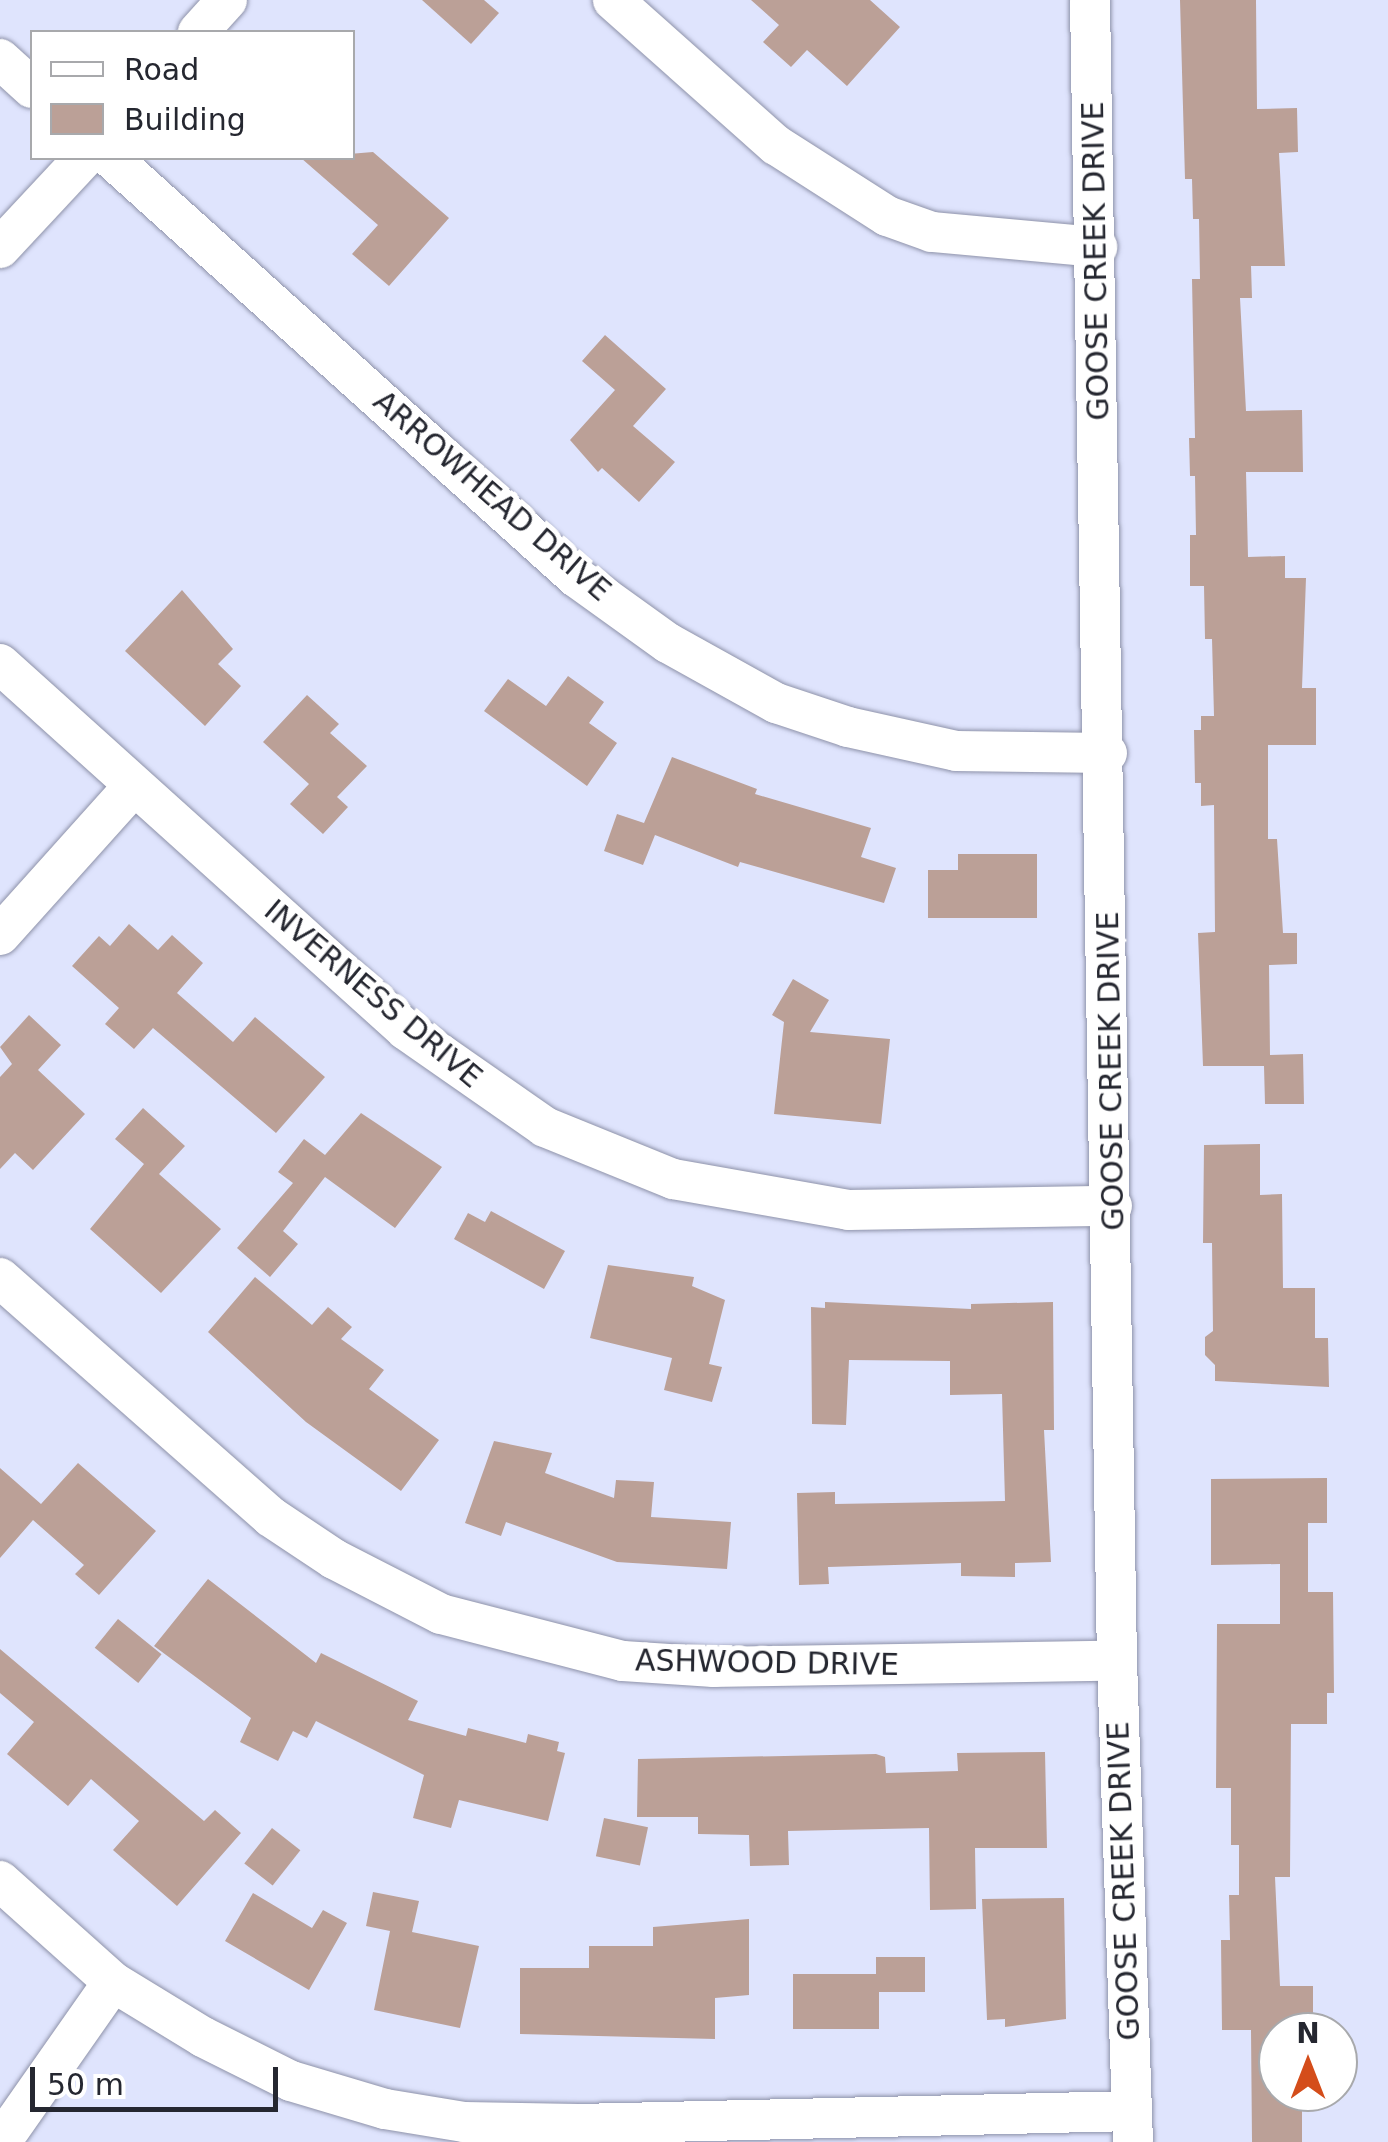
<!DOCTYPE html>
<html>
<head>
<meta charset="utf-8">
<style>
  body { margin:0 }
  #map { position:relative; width:1388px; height:2142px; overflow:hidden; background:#dfe4fd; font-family:"DejaVu Sans",sans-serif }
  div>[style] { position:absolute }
  .building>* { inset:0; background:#bba097; transform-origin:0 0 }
  .roads { filter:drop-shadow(0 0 2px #8e92a9) drop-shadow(0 0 2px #8e92a9) }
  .minor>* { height:40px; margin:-20px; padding:0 20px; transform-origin:20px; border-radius:20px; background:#fff }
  span { translate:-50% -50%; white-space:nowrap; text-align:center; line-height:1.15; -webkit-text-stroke:10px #fff; paint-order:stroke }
  .street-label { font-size:30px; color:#252730 }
  .legend { position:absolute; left:30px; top:30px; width:325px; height:130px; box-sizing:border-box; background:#fff; border:2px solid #a8a9ac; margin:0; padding:12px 18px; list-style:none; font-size:30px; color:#252730 }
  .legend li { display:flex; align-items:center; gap:20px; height:50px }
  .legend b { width:50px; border:2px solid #a8a9ac }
  .north { position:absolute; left:1258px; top:2012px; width:100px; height:100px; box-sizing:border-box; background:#fff; border:2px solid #a8a9ac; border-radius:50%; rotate:0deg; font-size:28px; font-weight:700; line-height:40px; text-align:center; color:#252730 }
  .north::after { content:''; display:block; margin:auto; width:35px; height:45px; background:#d44d1a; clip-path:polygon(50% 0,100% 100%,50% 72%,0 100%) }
  .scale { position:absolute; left:30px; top:2067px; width:248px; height:45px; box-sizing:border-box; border:5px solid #252730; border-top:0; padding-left:12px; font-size:30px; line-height:35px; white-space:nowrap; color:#252730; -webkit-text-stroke:8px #fff; paint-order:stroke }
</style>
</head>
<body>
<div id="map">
  <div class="building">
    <i style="clip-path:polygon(422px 0,484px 0,499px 13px,471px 44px)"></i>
    <i style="clip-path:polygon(751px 0,870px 0,900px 27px,847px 86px,807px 50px,791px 67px,763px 42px,779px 25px)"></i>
    <i style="clip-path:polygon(1180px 0,1256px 0,1257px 109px,1297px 108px,1298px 152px,1279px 153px,1285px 266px,1251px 266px,1252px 298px,1240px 298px,1246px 411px,1302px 410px,1303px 472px,1246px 472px,1248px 557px,1285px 556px,1285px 578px,1306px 578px,1302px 688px,1316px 688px,1316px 745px,1268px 745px,1268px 839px,1277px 839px,1283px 933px,1297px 933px,1297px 964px,1269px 965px,1270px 1055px,1303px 1054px,1304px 1104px,1265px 1104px,1264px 1066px,1203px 1066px,1198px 933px,1215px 932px,1214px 805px,1201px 806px,1201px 783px,1195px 783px,1194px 730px,1201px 730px,1201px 716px,1214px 716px,1212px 639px,1205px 639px,1204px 586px,1190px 586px,1190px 535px,1196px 535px,1195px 476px,1190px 476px,1189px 438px,1195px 438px,1192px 279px,1200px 279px,1199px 219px,1193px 219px,1192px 179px,1185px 179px)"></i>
    <i style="clip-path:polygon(373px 152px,449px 218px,389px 286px,352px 254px,378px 225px,301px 158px)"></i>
    <i style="clip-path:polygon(605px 335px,666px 389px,633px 426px,675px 462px,639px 502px,602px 468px,598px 472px,570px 440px,615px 390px,582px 361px)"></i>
    <i style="clip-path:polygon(182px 590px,233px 649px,218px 664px,241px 686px,205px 726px,125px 651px)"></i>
    <i style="clip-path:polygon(568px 676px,604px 702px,589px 723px,617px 743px,587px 786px,484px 711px,508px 679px,546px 706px)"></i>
    <i style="clip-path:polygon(307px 695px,339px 724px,330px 733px,367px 766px,337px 797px,348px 807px,323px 834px,290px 804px,309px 784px,263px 742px)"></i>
    <i style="clip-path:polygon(672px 757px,757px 789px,755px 794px,871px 828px,861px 857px,896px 868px,884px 903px,740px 862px,738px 867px,655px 835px,643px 865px,604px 851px,617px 814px,644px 823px)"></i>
    <i style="clip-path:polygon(958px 854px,1037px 854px,1037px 918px,928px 918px,928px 870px,958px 870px)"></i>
    <i style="clip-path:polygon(129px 924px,158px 950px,172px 935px,203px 963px,177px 993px,233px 1042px,255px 1017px,325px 1077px,276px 1133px,153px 1028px,134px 1049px,105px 1024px,119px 1008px,72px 966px,99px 936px,110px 946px)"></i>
    <i style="clip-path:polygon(793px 979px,829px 1000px,810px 1032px,890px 1039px,881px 1124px,774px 1114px,784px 1022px,772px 1015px)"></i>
    <i style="clip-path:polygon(29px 1015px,61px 1045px,38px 1070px,85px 1114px,33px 1170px,15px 1153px,0 1169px,0 1077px,12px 1064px,0 1047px)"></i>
    <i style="clip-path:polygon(143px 1108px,185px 1146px,159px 1174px,221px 1229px,161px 1293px,90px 1229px,144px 1164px,115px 1139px)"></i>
    <i style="clip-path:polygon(361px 1113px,442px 1167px,395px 1228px,325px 1177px,283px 1231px,298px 1244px,270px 1277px,237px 1248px,293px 1183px,278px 1172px,304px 1139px,325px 1155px)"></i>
    <i style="clip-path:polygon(1260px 1144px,1260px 1195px,1282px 1194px,1283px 1288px,1315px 1288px,1315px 1338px,1328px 1338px,1329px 1387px,1215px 1381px,1215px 1365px,1205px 1355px,1205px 1337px,1213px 1331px,1212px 1243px,1203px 1243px,1204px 1145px)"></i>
    <i style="clip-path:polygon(491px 1211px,565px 1251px,544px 1289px,454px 1239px,468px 1213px,485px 1222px)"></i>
    <i style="clip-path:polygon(608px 1265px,694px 1277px,692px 1286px,725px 1300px,709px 1364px,722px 1367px,712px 1402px,664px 1390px,672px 1358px,590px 1338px)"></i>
    <i style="clip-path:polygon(255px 1277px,312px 1325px,328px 1307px,352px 1327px,341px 1339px,384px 1370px,369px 1389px,439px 1440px,401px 1491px,306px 1422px,208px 1332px)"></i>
    <i style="clip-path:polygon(825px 1302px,971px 1309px,971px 1304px,1053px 1302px,1054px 1430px,1044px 1430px,1051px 1562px,1015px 1563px,1015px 1577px,961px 1576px,961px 1563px,828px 1567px,829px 1584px,799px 1585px,797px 1493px,835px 1492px,835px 1504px,1005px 1501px,1002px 1394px,950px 1395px,950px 1361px,849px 1360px,846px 1425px,812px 1424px,811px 1307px,825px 1308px)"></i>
    <i style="clip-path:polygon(494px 1441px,552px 1453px,545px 1473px,614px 1498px,616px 1480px,654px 1482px,651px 1517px,731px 1522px,727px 1569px,617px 1562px,506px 1522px,501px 1536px,465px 1523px)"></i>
    <i style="clip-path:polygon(78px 1463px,156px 1531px,99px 1595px,75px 1574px,84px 1565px,33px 1520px,0 1558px,0 1468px,41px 1504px)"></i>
    <i style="clip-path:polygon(1327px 1478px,1327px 1523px,1308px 1523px,1308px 1592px,1333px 1592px,1334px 1693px,1327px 1693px,1327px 1724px,1291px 1724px,1290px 1877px,1275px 1877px,1280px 1986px,1313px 1986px,1313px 2029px,1278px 2029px,1278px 2092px,1302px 2092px,1302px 2142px,1252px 2142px,1251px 2030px,1222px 2030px,1221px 1940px,1230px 1940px,1229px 1895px,1239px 1895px,1239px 1845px,1231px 1845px,1231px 1788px,1216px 1788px,1217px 1624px,1280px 1624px,1280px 1564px,1211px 1565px,1211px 1479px)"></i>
    <i style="clip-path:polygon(208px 1579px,316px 1663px,321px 1653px,418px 1701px,408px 1720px,466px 1736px,468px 1728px,526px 1743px,528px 1734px,559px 1742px,557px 1751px,565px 1753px,548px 1821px,459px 1800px,451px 1828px,413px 1818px,424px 1775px,316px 1721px,307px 1738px,293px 1731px,278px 1761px,240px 1742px,251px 1718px,154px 1646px)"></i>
    <i style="left:118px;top:1619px;width:56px;height:37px;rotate:39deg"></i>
    <i style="clip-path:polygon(0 1649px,204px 1821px,215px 1810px,241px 1833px,177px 1906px,113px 1850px,139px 1821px,91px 1779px,68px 1806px,7px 1754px,34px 1722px,0 1693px)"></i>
    <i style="clip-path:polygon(1045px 1752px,1047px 1848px,975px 1848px,976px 1909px,930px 1910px,929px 1828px,788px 1831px,789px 1865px,750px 1866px,749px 1835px,698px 1834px,698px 1817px,637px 1817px,638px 1759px,876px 1754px,885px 1757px,886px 1773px,958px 1771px,957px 1753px)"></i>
    <i style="left:604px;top:1818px;width:45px;height:39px;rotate:12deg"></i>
    <i style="left:272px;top:1828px;width:36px;height:45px;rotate:38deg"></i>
    <i style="clip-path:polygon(373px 1892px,419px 1901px,412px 1932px,479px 1946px,460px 2028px,374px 2010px,390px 1931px,366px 1926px)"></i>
    <i style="clip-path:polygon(253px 1893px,312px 1928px,323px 1910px,347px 1923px,309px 1990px,225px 1941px)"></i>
    <i style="clip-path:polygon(1064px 1898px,1066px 2019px,1005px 2027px,1005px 2019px,987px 2020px,982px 1899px)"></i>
    <i style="clip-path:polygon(749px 1919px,749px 1995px,715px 1998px,715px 2039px,520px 2034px,520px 1968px,589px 1968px,589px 1946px,653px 1946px,653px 1927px)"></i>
    <i style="clip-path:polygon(876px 1957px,925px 1957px,925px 1992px,879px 1992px,879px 2029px,793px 2029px,793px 1974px,876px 1974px)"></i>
  </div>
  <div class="roads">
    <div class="minor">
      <i style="left:613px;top:0;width:218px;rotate:41.7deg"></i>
      <i style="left:776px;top:145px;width:132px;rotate:32.6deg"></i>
      <i style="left:887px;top:216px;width:48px;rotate:19.6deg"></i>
      <i style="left:932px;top:232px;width:166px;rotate:5.2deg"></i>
      <i style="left:1090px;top:0;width:1661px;rotate:89.07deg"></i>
      <i style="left:1117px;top:1661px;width:481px;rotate:88.1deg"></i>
      <i style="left:198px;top:32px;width:43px;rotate:-47.8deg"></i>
      <i style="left:0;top:59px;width:43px;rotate:42.2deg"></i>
      <i style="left:111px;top:158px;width:626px;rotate:42.02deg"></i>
      <i style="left:576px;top:577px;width:113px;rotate:35.7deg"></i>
      <i style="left:668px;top:643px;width:124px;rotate:29.1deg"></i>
      <i style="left:776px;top:703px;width:76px;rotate:18.4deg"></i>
      <i style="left:848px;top:727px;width:111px;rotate:12.5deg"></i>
      <i style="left:956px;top:751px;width:151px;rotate:0.8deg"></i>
      <i style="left:0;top:248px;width:123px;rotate:-47deg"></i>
      <i style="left:0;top:664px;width:547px;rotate:42.03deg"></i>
      <i style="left:406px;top:1030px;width:169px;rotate:34.9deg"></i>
      <i style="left:545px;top:1127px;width:138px;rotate:22.1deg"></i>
      <i style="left:673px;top:1179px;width:178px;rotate:10deg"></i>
      <i style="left:848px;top:1210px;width:264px;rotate:-0.9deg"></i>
      <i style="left:0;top:935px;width:199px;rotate:-48.1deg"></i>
      <i style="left:0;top:1278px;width:361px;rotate:41.4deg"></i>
      <i style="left:271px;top:1517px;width:76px;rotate:33.7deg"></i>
      <i style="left:334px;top:1559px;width:120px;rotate:27.2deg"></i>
      <i style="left:441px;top:1614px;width:188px;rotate:14.5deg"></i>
      <i style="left:623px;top:1661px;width:91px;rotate:3.8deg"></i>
      <i style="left:714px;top:1667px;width:403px;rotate:-0.9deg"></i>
      <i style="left:0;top:1881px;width:152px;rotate:41.8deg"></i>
      <i style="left:113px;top:1982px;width:105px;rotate:31.4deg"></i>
      <i style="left:203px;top:2037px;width:98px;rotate:26.6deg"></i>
      <i style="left:291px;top:2081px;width:98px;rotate:16.6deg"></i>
      <i style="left:385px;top:2109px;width:80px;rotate:9.3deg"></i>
      <i style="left:464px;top:2122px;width:114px;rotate:1deg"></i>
      <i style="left:578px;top:2124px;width:554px;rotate:-1.34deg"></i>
      <i style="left:10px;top:2129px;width:179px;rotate:-55deg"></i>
    </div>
  </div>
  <div class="street-label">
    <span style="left:1096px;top:261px;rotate:-91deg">GOOSE CREEK DRIVE</span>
    <span style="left:492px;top:496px;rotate:41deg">ARROWHEAD DRIVE</span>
    <span style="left:373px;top:994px;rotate:40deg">INVERNESS DRIVE</span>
    <span style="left:1111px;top:1071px;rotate:-91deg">GOOSE CREEK DRIVE</span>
    <span style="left:767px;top:1663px;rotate:1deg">ASHWOOD DRIVE</span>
    <span style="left:1124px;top:1881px;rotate:-92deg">GOOSE CREEK DRIVE</span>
  </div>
  <ul class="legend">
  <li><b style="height:12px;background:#fff"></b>Road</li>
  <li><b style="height:28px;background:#bba097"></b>Building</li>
  </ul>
  <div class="north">N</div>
  <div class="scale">50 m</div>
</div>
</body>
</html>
